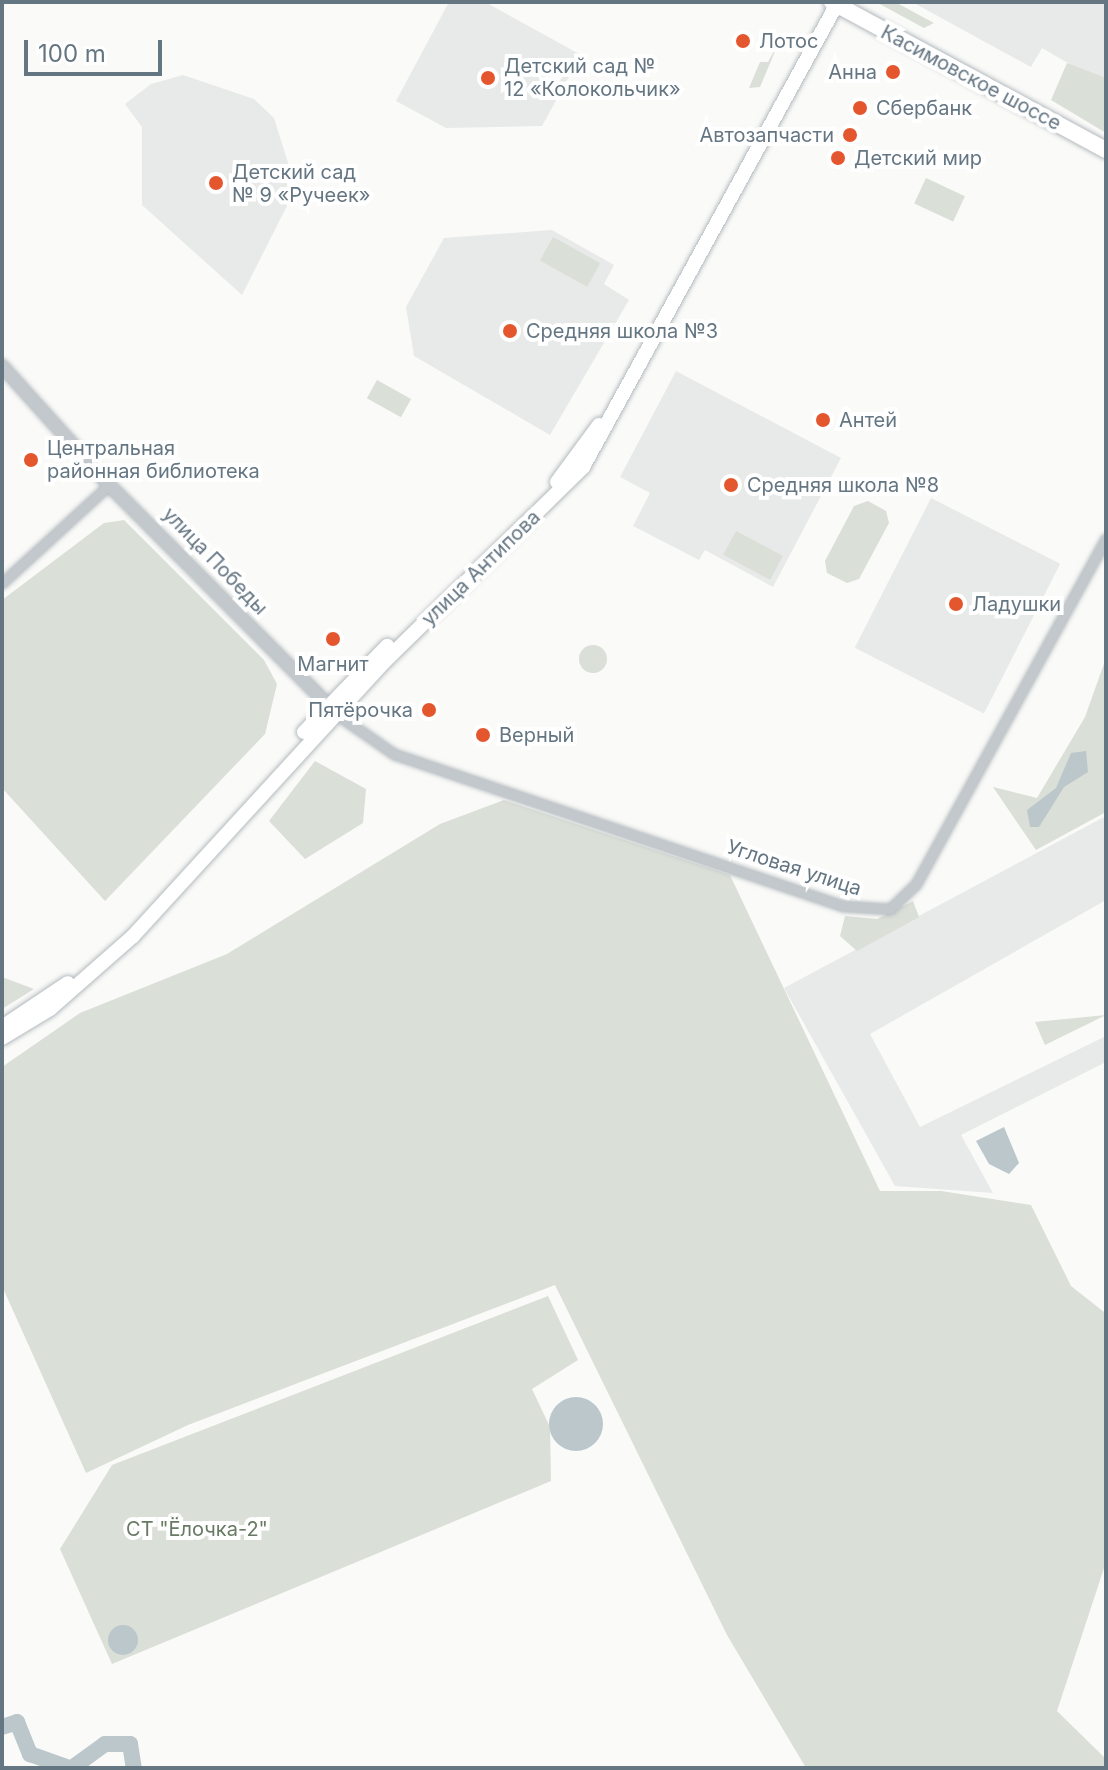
<!DOCTYPE html>
<html>
<head>
<meta charset="utf-8">
<style>
  body { margin:0 }
  #map { position:relative; width:1108px; height:1770px; overflow:hidden; background:#fafaf8; font-family:Inter,sans-serif }
  div>[style] { position:absolute }
  .built>* { inset:0; background:#e8e9e9; transform-origin:0 0 }
  .green>* { inset:0; background:#dadfd7; transform-origin:0 0 }
  .round { border-radius:50% }
  .water>* { inset:0; background:#bbc7cb }
  .river>* { height:16px; margin:-8px; padding:0 8px; transform-origin:8px; border-radius:8px; background:#bbc7cb }
  .roads { filter:drop-shadow(0 0 2px #b3babf) drop-shadow(0 0 2px #b3babf) }
  .minor>* { height:9px; margin:-4.5px; padding:0 4.5px; transform-origin:4.5px; border-radius:4.5px; background:#c3c8cc }
  .tertiary>* { height:12px; margin:-6px; padding:0 6px; transform-origin:6px; border-radius:6px; background:#c3c8cc }
  .secondary>* { height:14px; margin:-7px; padding:0 7px; transform-origin:7px; border-radius:7px; background:#fff }
  .primary>* { height:16px; margin:-8px; padding:0 8px; transform-origin:8px; border-radius:8px; background:#fff }
  .dots>* { width:22px; height:22px; translate:-50% -50%; box-sizing:border-box; border:4px solid #fff; border-radius:50% }
  span { translate:-50% -50%; white-space:nowrap; text-align:center; line-height:1.15; -webkit-text-stroke:8px #fff; paint-order:stroke }
  .poi-label { font-size:20px; color:#657683 }
  .left { translate:0 -50%; text-align:left }
  .right { translate:-100% -50%; text-align:right }
  .street-label { font-size:20px; color:#657683 }
  .park-label { font-size:20px; color:#687a64 }
  .frame { position:absolute; inset:0; border:4px solid #657683; pointer-events:none }
  .scale { position:absolute; left:24px; top:40px; width:138px; height:36px; box-sizing:border-box; border:4px solid #657683; border-top:0; padding-left:10px; font-size:24px; line-height:28px; white-space:nowrap; color:#657683; -webkit-text-stroke:6px #fff; paint-order:stroke }
</style>
</head>
<body>
<div id="map">
  <div class="built">
    <i style="clip-path:polygon(449px 2px,485px 2px,581px 55px,542px 126px,446px 128px,396px 101px)"></i>
    <i style="clip-path:polygon(912px 2px,1106px 2px,1106px 78px,1099px 81px,1042px 48px,1031px 67px)"></i>
    <i style="clip-path:polygon(183px 75px,254px 99px,274px 118px,296px 188px,242px 295px,142px 205px,142px 127px,125px 104px,151px 84px)"></i>
    <i style="clip-path:polygon(552px 230px,614px 265px,604px 284px,629px 300px,550px 435px,414px 356px,406px 307px,444px 238px)"></i>
    <i style="clip-path:polygon(676px 371px,841px 458px,773px 587px,705px 550px,699px 560px,633px 526px,650px 493px,620px 477px)"></i>
    <i style="left:931px;top:498px;width:145px;height:168px;rotate:27deg"></i>
    <i style="clip-path:polygon(1106px 816px,1106px 900px,870px 1034px,920px 1127px,1106px 1036px,1106px 1062px,961px 1135px,993px 1193px,895px 1186px,784px 988px)"></i>
  </div>
  <div class="green">
    <i style="clip-path:polygon(876px 2px,895px 2px,934px 23px,924px 28px)"></i>
    <i style="clip-path:polygon(779px 42px,760px 87px,749px 88px,760px 62px,768px 62px)"></i>
    <i style="clip-path:polygon(1067px 63px,1106px 78px,1106px 133px,1051px 100px)"></i>
    <i style="left:926px;top:178px;width:43px;height:28px;rotate:25deg"></i>
    <i style="left:553px;top:237px;width:54px;height:27px;rotate:29deg"></i>
    <i style="left:377px;top:380px;width:39px;height:21px;rotate:29deg"></i>
    <i style="clip-path:polygon(868px 501px,886px 511px,889px 523px,859px 579px,847px 583px,827px 573px,825px 561px,854px 506px)"></i>
    <i style="clip-path:polygon(124px 520px,264px 660px,277px 684px,265px 734px,105px 901px,2px 788px,2px 600px,104px 523px)"></i>
    <i style="left:736px;top:531px;width:53px;height:27px;rotate:28deg"></i>
    <i class="round" style="left:579px;top:645px;width:28px;height:28px"></i>
    <i style="clip-path:polygon(1106px 658px,1106px 812px,1036px 850px,993px 787px,1037px 798px,1085px 717px)"></i>
    <i style="clip-path:polygon(315px 761px,366px 789px,363px 823px,305px 859px,269px 821px)"></i>
    <i style="clip-path:polygon(504px 800px,730px 875px,880px 1191px,941px 1191px,1031px 1205px,1071px 1286px,1104px 1312px,1106px 1562px,1057px 1711px,1106px 1759px,1106px 1768px,806px 1768px,727px 1635px,555px 1285px,188px 1425px,86px 1473px,2px 1286px,2px 1067px,80px 1013px,227px 954px,440px 824px)"></i>
    <i style="clip-path:polygon(913px 901px,919px 917px,857px 951px,840px 936px,845px 916px,877px 919px)"></i>
    <i style="clip-path:polygon(2px 977px,34px 989px,2px 1009px)"></i>
    <i style="clip-path:polygon(1106px 1015px,1045px 1045px,1035px 1022px)"></i>
    <i style="clip-path:polygon(548px 1296px,578px 1360px,532px 1389px,550px 1427px,551px 1481px,112px 1664px,60px 1549px,112px 1465px)"></i>
  </div>
  <div class="water">
    <i style="clip-path:polygon(1086px 751px,1088px 772px,1064px 787px,1039px 827px,1030px 827px,1027px 810px,1056px 788px,1071px 753px)"></i>
    <i style="clip-path:polygon(1004px 1127px,1019px 1163px,1009px 1174px,989px 1164px,976px 1141px)"></i>
    <i class="round" style="left:549px;top:1397px;width:54px;height:54px"></i>
    <i class="round" style="left:108px;top:1625px;width:30px;height:30px"></i>
  </div>
  <div class="river">
    <i style="left:2px;top:1727px;width:16px;rotate:-18deg"></i>
    <i style="left:17px;top:1722px;width:35px;rotate:68deg"></i>
    <i style="left:30px;top:1754px;width:41px;rotate:19.7deg"></i>
    <i style="left:72px;top:1768px;width:41px;rotate:-36deg"></i>
    <i style="left:105px;top:1744px;width:25px"></i>
    <i style="left:130px;top:1744px;width:24px;rotate:81deg"></i>
  </div>
  <div class="roads">
    <div class="minor">
      <i style="left:2px;top:583px;width:145px;rotate:-42.5deg"></i>
      <i style="left:335px;top:713px;width:72px;rotate:34.8deg"></i>
      <i style="left:394px;top:754px;width:474px;rotate:18.7deg"></i>
      <i style="left:843px;top:906px;width:47px;rotate:3.7deg"></i>
      <i style="left:890px;top:909px;width:36px;rotate:-44deg"></i>
      <i style="left:916px;top:884px;width:394px;rotate:-61.2deg"></i>
    </div>
    <div class="tertiary">
      <i style="left:2px;top:366px;width:160px;rotate:48deg"></i>
      <i style="left:109px;top:485px;width:320px;rotate:45.1deg"></i>
    </div>
    <div class="secondary">
      <i style="left:557px;top:482px;width:71px;rotate:-53.6deg"></i>
      <i style="left:304px;top:732px;width:120px;rotate:-46deg"></i>
      <i style="left:2px;top:1027px;width:79px;rotate:-33.7deg"></i>
      <i style="left:2px;top:1038px;width:56px;rotate:-31.1deg"></i>
      <i style="left:50px;top:1009px;width:111px;rotate:-41.3deg"></i>
      <i style="left:133px;top:936px;width:370px;rotate:-47.5deg"></i>
      <i style="left:383px;top:663px;width:280px;rotate:-44.4deg"></i>
      <i style="left:583px;top:467px;width:530px;rotate:-61.26deg"></i>
    </div>
    <div class="primary">
      <i style="left:832px;top:2px;width:311px;rotate:28.4deg"></i>
    </div>
  </div>
  <div class="dots">
    <i style="left:743px;top:41px;background:#e4572e"></i>
    <i style="left:893px;top:72px;background:#e4572e"></i>
    <i style="left:488px;top:78px;background:#e4572e"></i>
    <i style="left:860px;top:108px;background:#e4572e"></i>
    <i style="left:850px;top:135px;background:#e4572e"></i>
    <i style="left:838px;top:158px;background:#e4572e"></i>
    <i style="left:216px;top:183px;background:#e4572e"></i>
    <i style="left:510px;top:331px;background:#e4572e"></i>
    <i style="left:823px;top:420px;background:#e4572e"></i>
    <i style="left:31px;top:460px;background:#e4572e"></i>
    <i style="left:731px;top:485px;background:#e4572e"></i>
    <i style="left:956px;top:604px;background:#e4572e"></i>
    <i style="left:333px;top:639px;background:#e4572e"></i>
    <i style="left:429px;top:710px;background:#e4572e"></i>
    <i style="left:483px;top:735px;background:#e4572e"></i>
  </div>
  <div class="poi-label">
    <span class="left" style="left:759px;top:41px">Лотос</span>
    <span class="left" style="left:504px;top:78px">Детский сад №<br>12 «Колокольчик»</span>
    <span class="right" style="left:877px;top:72px">Анна</span>
    <span class="left" style="left:876px;top:108px">Сбербанк</span>
    <span class="right" style="left:834px;top:135px">Автозапчасти</span>
    <span class="left" style="left:854px;top:158px">Детский мир</span>
    <span class="left" style="left:232px;top:184px">Детский сад<br>№ 9 «Ручеек»</span>
    <span class="left" style="left:526px;top:331px">Средняя школа №3</span>
    <span class="left" style="left:839px;top:420px">Антей</span>
    <span class="left" style="left:47px;top:460px">Центральная<br>районная библиотека</span>
    <span class="left" style="left:747px;top:485px">Средняя школа №8</span>
    <span class="left" style="left:972px;top:604px">Ладушки</span>
    <span style="left:333px;top:664px">Магнит</span>
    <span class="right" style="left:413px;top:710px">Пятёрочка</span>
    <span class="left" style="left:499px;top:735px">Верный</span>
  </div>
  <div class="street-label">
    <span style="left:971px;top:78px;rotate:28deg">Касимовское шоссе</span>
    <span style="left:215px;top:561px;rotate:46deg">улица Победы</span>
    <span style="left:481px;top:568px;rotate:-44deg">улица Антипова</span>
    <span style="left:794px;top:868px;rotate:18deg">Угловая улица</span>
  </div>
  <div class="park-label">
    <span style="left:197px;top:1529px">СТ "Ёлочка-2"</span>
  </div>
  <div class="frame"></div>
  <div class="scale">100 m</div>
</div>
</body>
</html>
